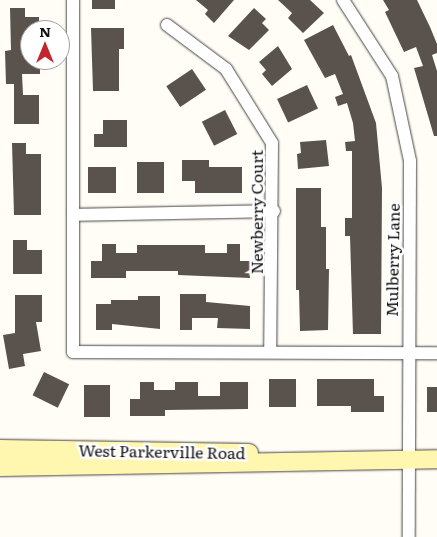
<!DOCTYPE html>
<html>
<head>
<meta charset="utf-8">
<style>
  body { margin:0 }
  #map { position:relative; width:437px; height:537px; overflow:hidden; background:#fffdf5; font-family:Literata,serif }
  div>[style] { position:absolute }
  .building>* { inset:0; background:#5a524d; transform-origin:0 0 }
  .roads { filter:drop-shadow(0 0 1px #444) drop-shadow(0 0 1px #444) }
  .street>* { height:12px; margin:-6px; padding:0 6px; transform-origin:6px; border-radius:6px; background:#fff }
  .secondary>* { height:18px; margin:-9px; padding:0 9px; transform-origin:9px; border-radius:9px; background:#fff6b0 }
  span { translate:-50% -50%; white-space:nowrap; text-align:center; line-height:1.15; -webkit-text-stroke:5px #fff; paint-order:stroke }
  .street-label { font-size:16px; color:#111 }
  .north { position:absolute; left:20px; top:20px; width:50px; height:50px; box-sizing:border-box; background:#fff; border:1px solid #a0a0a0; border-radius:50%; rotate:0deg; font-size:14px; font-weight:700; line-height:20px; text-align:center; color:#111 }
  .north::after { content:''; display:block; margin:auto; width:18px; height:22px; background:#c4262e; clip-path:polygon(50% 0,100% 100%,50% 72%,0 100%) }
</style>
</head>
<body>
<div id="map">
  <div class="building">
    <i style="left:92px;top:0;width:23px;height:9px"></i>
    <i style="clip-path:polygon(196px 0,234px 0,214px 23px,205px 14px,208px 10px)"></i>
    <i style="clip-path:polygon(278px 0,310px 0,324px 13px,303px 33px,288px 18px,292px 13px)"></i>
    <i style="clip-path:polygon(383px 0,417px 0,430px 27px,437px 44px,437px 53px,432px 55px,437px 71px,437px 136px,434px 136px,414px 68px,423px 66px,416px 47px,404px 52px,385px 12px,389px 10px)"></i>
    <i style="clip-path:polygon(10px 8px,25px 8px,25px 17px,39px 17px,39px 30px,30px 30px,30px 60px,40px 61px,40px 74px,22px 74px,23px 95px,39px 95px,39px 124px,14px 124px,14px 84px,6px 84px,5px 51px,11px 50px)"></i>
    <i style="clip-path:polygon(254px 8px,266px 19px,262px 23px,269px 30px,249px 50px,228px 36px)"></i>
    <i style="clip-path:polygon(333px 25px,349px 56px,351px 55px,376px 123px,382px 188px,381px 334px,353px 334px,350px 236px,345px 236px,345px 218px,352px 218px,352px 151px,346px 151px,345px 142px,355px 141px,353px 123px,347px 103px,338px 106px,335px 97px,343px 94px,335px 74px,325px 78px,304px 40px)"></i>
    <i style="clip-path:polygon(91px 28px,124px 28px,124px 49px,119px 49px,119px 91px,93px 91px)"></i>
    <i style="clip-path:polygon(278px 46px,292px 69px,272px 86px,262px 74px,266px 70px,259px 62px)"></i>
    <i style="left:192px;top:69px;width:25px;height:31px;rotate:56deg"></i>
    <i style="left:307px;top:85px;width:26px;height:33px;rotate:65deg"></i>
    <i style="left:225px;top:110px;width:27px;height:26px;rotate:63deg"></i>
    <i style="clip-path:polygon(103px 120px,127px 120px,127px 147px,94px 147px,94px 134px,103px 134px)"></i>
    <i style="clip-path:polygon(326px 140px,329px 166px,298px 169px,297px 154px,301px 153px,300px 142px)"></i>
    <i style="clip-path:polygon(12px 143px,26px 143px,26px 154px,41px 154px,41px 215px,14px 215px)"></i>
    <i style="clip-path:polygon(182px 160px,209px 160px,209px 167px,242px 167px,242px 193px,195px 193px,195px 181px,182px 181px)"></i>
    <i style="left:137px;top:162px;width:27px;height:31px"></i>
    <i style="left:88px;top:167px;width:28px;height:26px"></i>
    <i style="clip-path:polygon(296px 188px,321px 188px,321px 227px,326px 227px,326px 269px,329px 269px,328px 330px,300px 331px,299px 290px,296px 290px)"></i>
    <i style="clip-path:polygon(13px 240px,27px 240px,27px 250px,42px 250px,42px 274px,13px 274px)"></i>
    <i style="clip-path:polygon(102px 244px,116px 244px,116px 253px,137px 253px,137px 245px,205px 245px,205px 253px,227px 253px,227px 244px,240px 244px,240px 261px,250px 261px,250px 278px,178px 275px,178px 271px,126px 271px,126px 278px,91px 278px,91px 261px,102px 261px)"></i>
    <i style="clip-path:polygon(180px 294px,206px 294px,206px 302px,250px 306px,250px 329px,217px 328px,218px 318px,192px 318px,192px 330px,180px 330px)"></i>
    <i style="clip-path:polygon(15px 295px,42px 295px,42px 322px,36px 322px,41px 351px,23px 354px,25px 366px,9px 369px,3px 335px,15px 333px)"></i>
    <i style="clip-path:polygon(138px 296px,160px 296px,160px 329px,112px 324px,112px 330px,96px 330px,96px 304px,111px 304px,111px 300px,138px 300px)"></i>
    <i style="left:44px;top:372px;width:28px;height:26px;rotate:26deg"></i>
    <i style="left:269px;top:379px;width:27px;height:28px"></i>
    <i style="clip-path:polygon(317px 379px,374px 379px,374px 396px,384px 396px,384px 412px,351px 412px,351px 406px,317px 406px)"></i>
    <i style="clip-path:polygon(140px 382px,154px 382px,154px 390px,175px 390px,175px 382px,198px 382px,198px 396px,220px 396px,220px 382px,248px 382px,248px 409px,165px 410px,165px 416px,130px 416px,130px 399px,140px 399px)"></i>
    <i style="left:84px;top:385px;width:26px;height:32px"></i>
    <i style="left:427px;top:387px;width:10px;height:25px"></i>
  </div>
  <div class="roads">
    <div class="street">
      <i style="left:73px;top:0;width:352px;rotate:90deg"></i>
      <i style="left:73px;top:352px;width:364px;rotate:0.2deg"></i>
      <i style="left:343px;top:0;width:90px;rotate:57.2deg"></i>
      <i style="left:392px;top:76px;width:87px;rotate:78deg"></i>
      <i style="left:410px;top:161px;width:376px;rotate:90.2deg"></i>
      <i style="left:167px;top:25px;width:74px;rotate:36.7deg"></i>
      <i style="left:226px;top:69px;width:87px;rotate:58.1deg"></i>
      <i style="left:272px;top:143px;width:209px;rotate:90.5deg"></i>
      <i style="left:73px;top:215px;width:201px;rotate:-1.1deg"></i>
    </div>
    <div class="secondary">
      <i style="left:0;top:449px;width:249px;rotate:0.9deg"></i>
      <i style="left:0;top:467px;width:437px;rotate:-1deg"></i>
    </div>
  </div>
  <div class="street-label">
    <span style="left:256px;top:212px;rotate:-90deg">Newberry Court</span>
    <span style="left:392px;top:260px;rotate:-89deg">Mulberry Lane</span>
    <span style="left:162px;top:451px;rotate:1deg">West Parkerville Road</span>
  </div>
  <div class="north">N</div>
</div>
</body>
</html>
